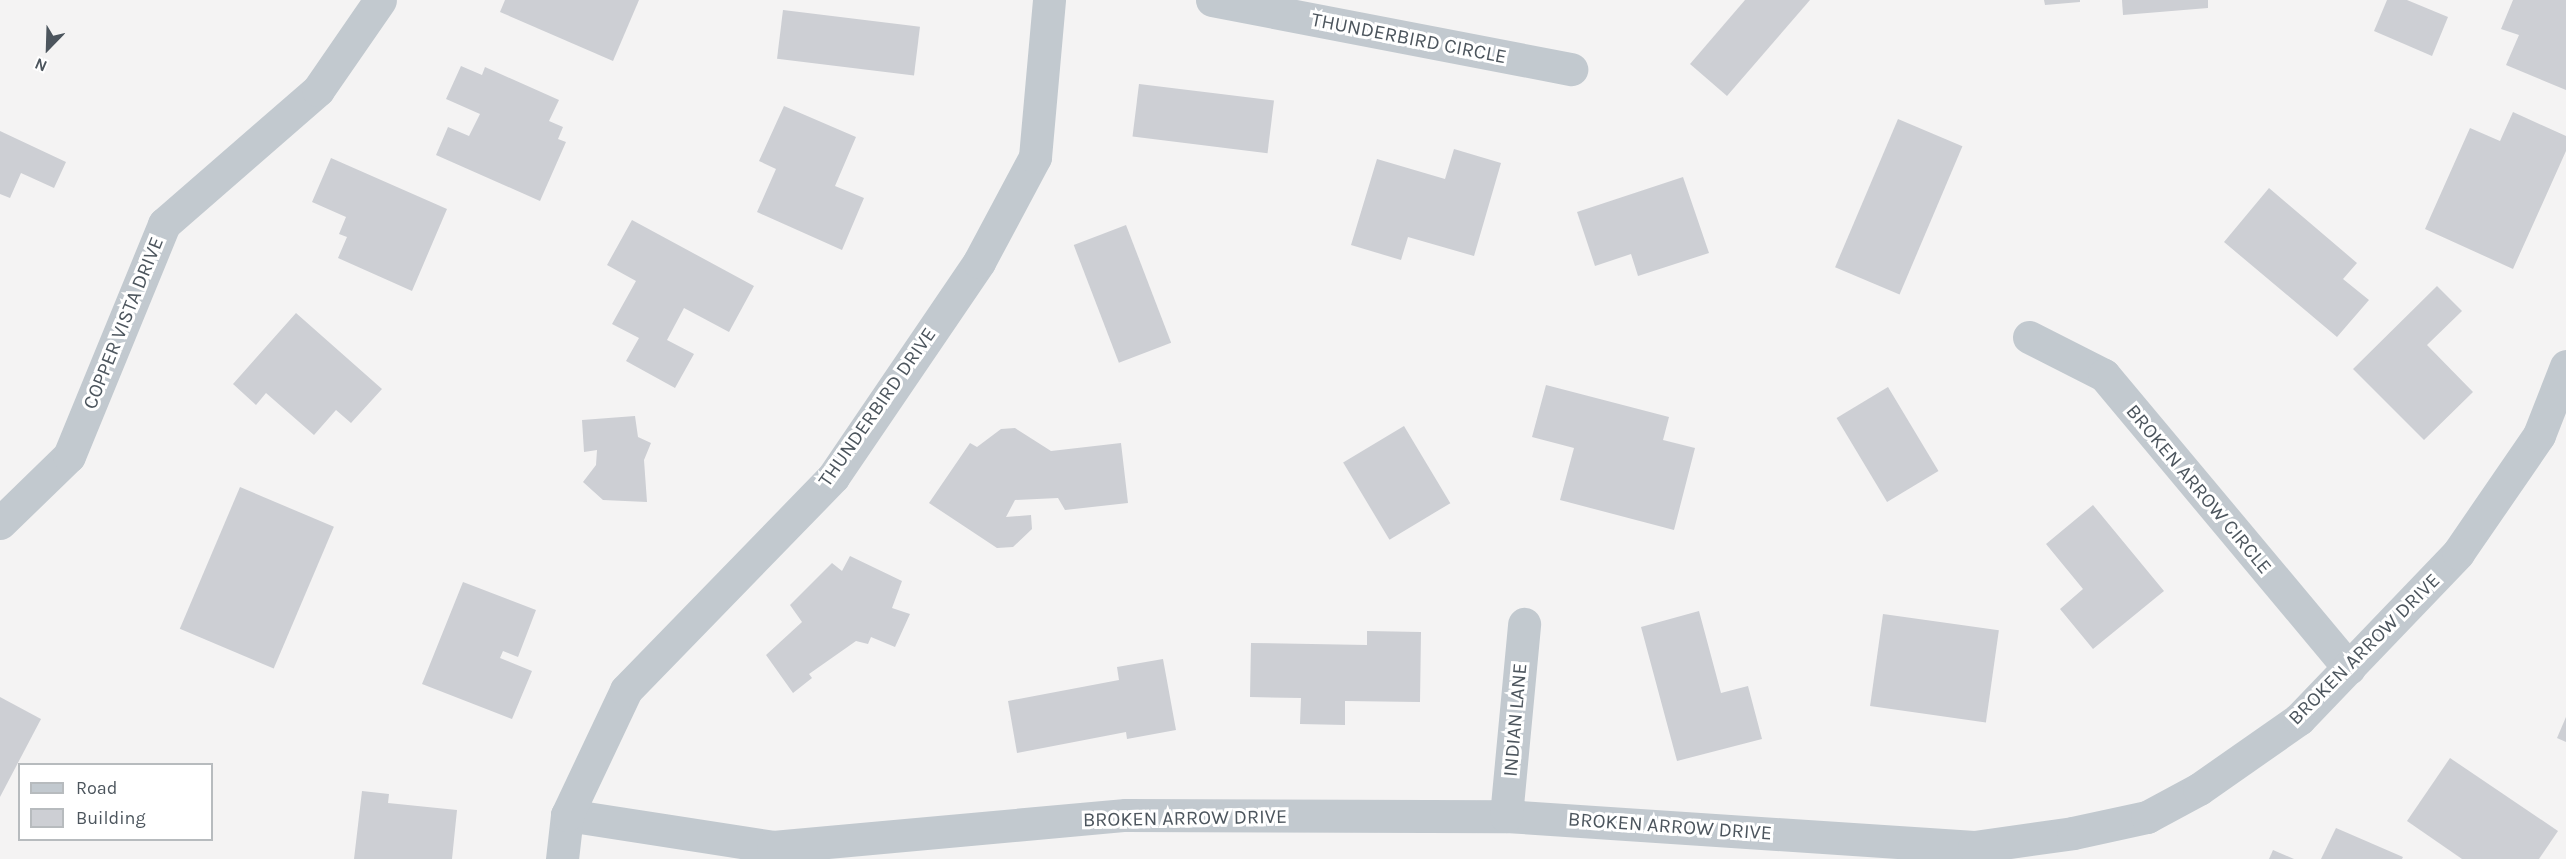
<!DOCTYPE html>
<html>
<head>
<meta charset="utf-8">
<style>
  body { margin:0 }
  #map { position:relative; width:2566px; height:859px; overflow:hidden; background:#f4f3f3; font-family:Karla,sans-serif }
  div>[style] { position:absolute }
  .building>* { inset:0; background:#cdcfd4; transform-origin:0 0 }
  .minor>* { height:33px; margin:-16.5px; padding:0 16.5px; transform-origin:16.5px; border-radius:16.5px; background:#c2c9cf }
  span { translate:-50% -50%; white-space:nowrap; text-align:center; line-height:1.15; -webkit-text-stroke:6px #fff; paint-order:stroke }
  .street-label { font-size:20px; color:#4c555d }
  .legend { position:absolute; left:18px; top:763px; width:195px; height:78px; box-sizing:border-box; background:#fff; border:2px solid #b7bbbe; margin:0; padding:8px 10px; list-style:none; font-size:18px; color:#4c555d }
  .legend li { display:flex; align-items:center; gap:12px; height:30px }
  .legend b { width:30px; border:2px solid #b7bbbe }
  .north { position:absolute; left:18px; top:18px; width:60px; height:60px; -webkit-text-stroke:4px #fff; paint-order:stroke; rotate:203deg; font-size:16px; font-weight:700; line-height:24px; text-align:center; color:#4c555d }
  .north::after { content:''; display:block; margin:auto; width:21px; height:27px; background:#4c555d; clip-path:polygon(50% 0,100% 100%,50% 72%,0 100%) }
</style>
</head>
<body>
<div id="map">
  <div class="building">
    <i style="clip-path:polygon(505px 0,639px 0,613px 61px,500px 12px)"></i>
    <i style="clip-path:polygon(1745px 0,1810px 0,1727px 96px,1690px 64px)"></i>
    <i style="clip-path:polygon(2044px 0,2080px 0,2080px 2px,2045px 5px)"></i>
    <i style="clip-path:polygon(2122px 0,2208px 0,2208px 8px,2123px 15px)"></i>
    <i style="clip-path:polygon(2387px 0,2407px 0,2448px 17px,2432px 56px,2374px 31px)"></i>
    <i style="clip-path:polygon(2513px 0,2566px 0,2566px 90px,2506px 65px,2519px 35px,2501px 29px)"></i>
    <i style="left:783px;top:10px;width:138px;height:49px;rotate:7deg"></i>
    <i style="clip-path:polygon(461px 66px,482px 75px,485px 67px,559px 100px,549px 121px,563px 127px,558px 139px,566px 142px,540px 201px,436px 155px,448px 127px,469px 136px,480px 114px,446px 99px)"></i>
    <i style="left:1139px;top:84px;width:136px;height:53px;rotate:7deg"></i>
    <i style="clip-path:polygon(784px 106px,856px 137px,835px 186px,864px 198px,842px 250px,757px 212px,776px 169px,759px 161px)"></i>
    <i style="clip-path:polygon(2513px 112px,2566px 136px,2566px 151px,2513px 269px,2425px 229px,2470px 128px,2500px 141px)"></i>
    <i style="left:1898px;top:119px;width:70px;height:161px;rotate:23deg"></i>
    <i style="clip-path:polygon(0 131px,66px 162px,54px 188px,21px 173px,10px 198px,0 194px)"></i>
    <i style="clip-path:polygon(1454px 149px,1501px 163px,1474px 256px,1408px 237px,1401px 260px,1351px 245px,1377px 159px,1445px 179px)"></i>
    <i style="clip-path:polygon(331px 158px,447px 209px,412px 291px,338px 258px,347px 237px,339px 234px,346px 217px,312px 202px)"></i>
    <i style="clip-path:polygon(1683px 177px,1709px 253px,1638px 276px,1631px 254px,1595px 266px,1577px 212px)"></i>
    <i style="clip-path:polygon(2269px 188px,2357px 263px,2343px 279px,2369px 300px,2337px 337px,2224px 242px)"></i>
    <i style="clip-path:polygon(632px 220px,754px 286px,729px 332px,684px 308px,667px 340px,694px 354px,675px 388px,626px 361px,639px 338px,612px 324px,636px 281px,607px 265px)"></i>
    <i style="left:1126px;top:225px;width:126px;height:56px;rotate:69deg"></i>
    <i style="clip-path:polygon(2437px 286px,2462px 311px,2427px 345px,2473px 392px,2424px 440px,2353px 369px)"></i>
    <i style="clip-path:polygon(296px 313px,382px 389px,351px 423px,336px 410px,314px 435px,266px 393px,256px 405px,233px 384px)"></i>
    <i style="clip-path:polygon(1546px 385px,1669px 417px,1663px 440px,1695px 448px,1674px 530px,1560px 500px,1574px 448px,1532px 437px)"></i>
    <i style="left:1888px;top:387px;width:98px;height:60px;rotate:59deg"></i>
    <i style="clip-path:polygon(635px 416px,638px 437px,651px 443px,644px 460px,647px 502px,603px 500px,583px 482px,596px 465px,597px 450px,584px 452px,582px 420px)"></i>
    <i style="left:1404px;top:426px;width:90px;height:71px;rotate:59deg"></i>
    <i style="clip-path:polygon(1015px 428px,1051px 451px,1121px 443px,1128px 503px,1065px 510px,1058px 498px,1015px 500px,1006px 517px,1031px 515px,1032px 529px,1013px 547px,997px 548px,929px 503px,970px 443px,977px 447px,1001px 429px)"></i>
    <i style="left:240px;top:487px;width:102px;height:154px;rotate:23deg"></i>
    <i style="clip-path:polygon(2093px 505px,2164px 591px,2093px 649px,2060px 609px,2083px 589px,2046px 544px)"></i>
    <i style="clip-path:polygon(850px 556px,902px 581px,892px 608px,910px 614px,895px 647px,871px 637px,868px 644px,856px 641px,809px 674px,812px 678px,793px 693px,766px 655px,802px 622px,790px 605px,832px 563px,842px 571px)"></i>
    <i style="clip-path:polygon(463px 582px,536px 610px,518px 657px,503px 651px,500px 658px,532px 671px,512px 719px,422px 684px)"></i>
    <i style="clip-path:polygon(1699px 611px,1721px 693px,1748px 686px,1762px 739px,1677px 761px,1641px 627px)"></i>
    <i style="left:1883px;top:614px;width:117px;height:93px;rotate:8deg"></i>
    <i style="clip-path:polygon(1367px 631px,1421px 632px,1420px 702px,1345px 701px,1345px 725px,1300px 724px,1301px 698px,1250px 697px,1251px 643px,1367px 645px)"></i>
    <i style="clip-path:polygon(1163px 659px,1176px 730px,1127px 739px,1126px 732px,1017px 753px,1008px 701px,1119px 680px,1117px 667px)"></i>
    <i style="clip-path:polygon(0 697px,41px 719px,0 797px)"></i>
    <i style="clip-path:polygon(2566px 717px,2566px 742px,2557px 738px)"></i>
    <i style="clip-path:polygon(2450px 758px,2558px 831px,2539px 859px,2462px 859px,2407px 821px)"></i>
    <i style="clip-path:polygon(362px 791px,389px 794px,388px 803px,457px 810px,452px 859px,354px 859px)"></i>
    <i style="clip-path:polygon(2336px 828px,2403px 857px,2402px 859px,2321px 859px)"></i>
    <i style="clip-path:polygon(2273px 850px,2294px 859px,2269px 859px)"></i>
  </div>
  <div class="minor">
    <i style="left:1212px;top:0;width:366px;rotate:10.9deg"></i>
    <i style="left:2029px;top:337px;width:84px;rotate:26.9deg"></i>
    <i style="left:2104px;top:375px;width:382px;rotate:50.1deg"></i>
    <i style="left:0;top:523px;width:96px;rotate:-44.2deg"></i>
    <i style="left:69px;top:456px;width:251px;rotate:-67.7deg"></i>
    <i style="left:164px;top:224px;width:204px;rotate:-41deg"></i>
    <i style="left:318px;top:90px;width:109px;rotate:-55.4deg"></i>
    <i style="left:567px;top:815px;width:208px;rotate:8.8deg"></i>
    <i style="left:773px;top:847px;width:354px;rotate:-5.2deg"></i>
    <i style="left:1126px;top:815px;width:380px;rotate:0.2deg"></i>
    <i style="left:1506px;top:816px;width:469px;rotate:3.8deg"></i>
    <i style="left:1974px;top:847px;width:100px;rotate:-8deg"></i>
    <i style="left:2073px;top:833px;width:76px;rotate:-12.2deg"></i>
    <i style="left:2147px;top:817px;width:59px;rotate:-28.3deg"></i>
    <i style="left:2199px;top:789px;width:122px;rotate:-35deg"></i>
    <i style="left:2299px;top:719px;width:230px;rotate:-46.2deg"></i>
    <i style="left:2458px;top:553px;width:143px;rotate:-55.5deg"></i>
    <i style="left:2539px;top:435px;width:74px;rotate:-68.6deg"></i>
    <i style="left:1506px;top:816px;width:193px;rotate:-84.6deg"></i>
    <i style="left:562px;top:859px;width:44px;rotate:-83.5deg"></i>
    <i style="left:567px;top:815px;width:138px;rotate:-64.7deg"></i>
    <i style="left:626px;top:690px;width:297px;rotate:-45.8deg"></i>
    <i style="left:833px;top:477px;width:260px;rotate:-55.8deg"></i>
    <i style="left:979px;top:262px;width:119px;rotate:-61.9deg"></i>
    <i style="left:1035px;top:157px;width:158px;rotate:-84.9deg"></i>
  </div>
  <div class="street-label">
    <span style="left:1409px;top:38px;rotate:11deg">THUNDERBIRD CIRCLE</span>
    <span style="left:123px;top:323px;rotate:-68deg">COPPER VISTA DRIVE</span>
    <span style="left:877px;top:407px;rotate:-55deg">THUNDERBIRD DRIVE</span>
    <span style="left:2199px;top:489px;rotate:50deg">BROKEN ARROW CIRCLE</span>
    <span style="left:2364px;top:649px;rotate:-45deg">BROKEN ARROW DRIVE</span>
    <span style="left:1515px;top:720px;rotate:-85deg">INDIAN LANE</span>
    <span style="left:1185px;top:818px;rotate:-1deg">BROKEN ARROW DRIVE</span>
    <span style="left:1670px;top:826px;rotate:4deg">BROKEN ARROW DRIVE</span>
  </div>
  <ul class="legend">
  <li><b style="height:8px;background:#c2c9cf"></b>Road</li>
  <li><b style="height:16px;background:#cdcfd4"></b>Building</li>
  </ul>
  <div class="north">N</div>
</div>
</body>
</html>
